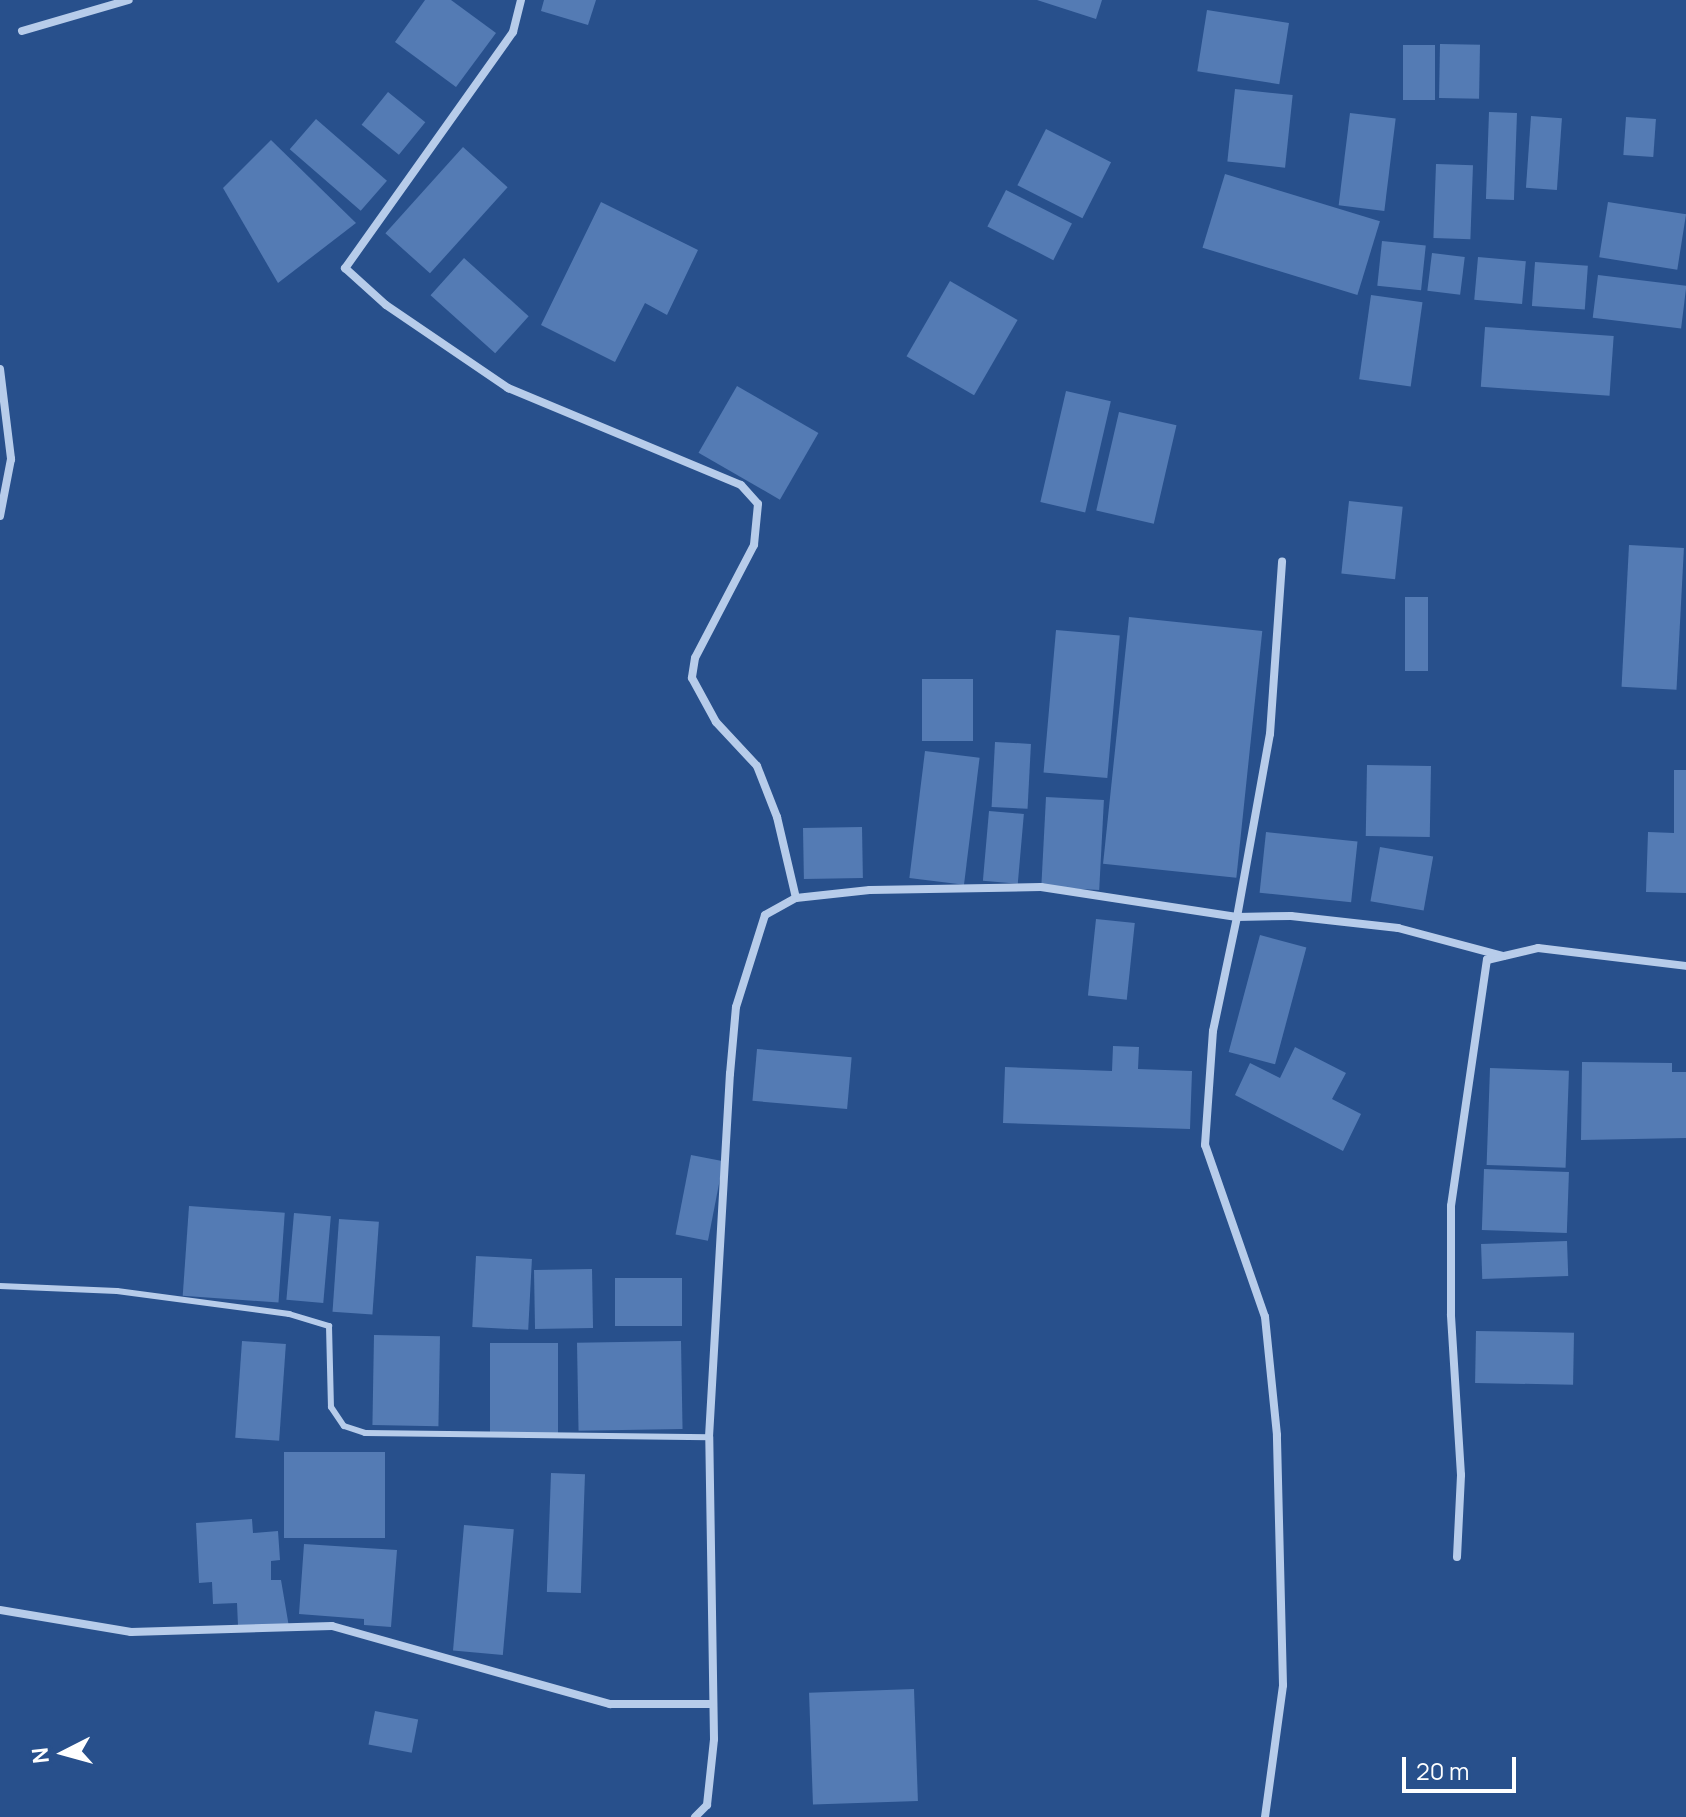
<!DOCTYPE html>
<html>
<head>
<meta charset="utf-8">
<style>
  body { margin:0 }
  #map { position:relative; width:1686px; height:1817px; overflow:hidden; background:#28508c; font-family:Manrope,sans-serif }
  div>[style] { position:absolute }
  .building>* { inset:0; background:#547bb4; transform-origin:0 0 }
  .lane>* { height:6px; margin:-3px; padding:0 3px; transform-origin:3px; border-radius:3px; background:#b7ccea }
  .street>* { height:8px; margin:-4px; padding:0 4px; transform-origin:4px; border-radius:4px; background:#b7ccea }
  span { translate:-50% -50%; white-space:nowrap; text-align:center; line-height:1.15; -webkit-text-stroke:6px #28508c; paint-order:stroke }
  .north { position:absolute; left:24px; top:1713px; width:80px; height:80px; -webkit-text-stroke:6px #28508c; paint-order:stroke; rotate:264deg; font-size:22px; font-weight:700; line-height:32px; text-align:center; color:#fff }
  .north::after { content:''; display:block; margin:auto; width:28px; height:36px; background:#fff; clip-path:polygon(50% 0,100% 100%,50% 72%,0 100%) }
  .scale { position:absolute; left:1402px; top:1757px; width:114px; height:36px; box-sizing:border-box; border:4px solid #fff; border-top:0; padding-left:10px; font-size:24px; line-height:28px; white-space:nowrap; color:#fff; -webkit-text-stroke:6px #28508c; paint-order:stroke }
</style>
</head>
<body>
<div id="map">
  <div class="building">
    <i style="clip-path:polygon(425px 0,451px 0,496px 33px,456px 87px,395px 42px)"></i>
    <i style="clip-path:polygon(544px 0,596px 0,588px 25px,541px 11px)"></i>
    <i style="clip-path:polygon(1037px 0,1102px 0,1096px 19px)"></i>
    <i style="left:1207px;top:10px;width:83px;height:62px;rotate:9deg"></i>
    <i style="left:1440px;top:44px;width:40px;height:54px;rotate:1deg"></i>
    <i style="left:1403px;top:45px;width:32px;height:55px"></i>
    <i style="left:1235px;top:89px;width:58px;height:73px;rotate:6deg"></i>
    <i style="left:388px;top:92px;width:48px;height:42px;rotate:39deg"></i>
    <i style="left:1489px;top:112px;width:28px;height:87px;rotate:2deg"></i>
    <i style="left:1350px;top:113px;width:46px;height:93px;rotate:7deg"></i>
    <i style="left:1531px;top:116px;width:31px;height:72px;rotate:4deg"></i>
    <i style="left:1626px;top:117px;width:30px;height:38px;rotate:4deg"></i>
    <i style="left:316px;top:119px;width:94px;height:40px;rotate:41deg"></i>
    <i style="left:1046px;top:129px;width:73px;height:63px;rotate:27deg"></i>
    <i style="clip-path:polygon(271px 140px,356px 223px,278px 283px,223px 188px)"></i>
    <i style="left:463px;top:147px;width:60px;height:116px;rotate:42deg"></i>
    <i style="left:1436px;top:164px;width:37px;height:74px;rotate:2deg"></i>
    <i style="left:1225px;top:174px;width:162px;height:77px;rotate:17deg"></i>
    <i style="left:1006px;top:190px;width:74px;height:41px;rotate:27deg"></i>
    <i style="clip-path:polygon(601px 202px,698px 250px,667px 315px,645px 303px,615px 362px,541px 325px)"></i>
    <i style="left:1608px;top:202px;width:79px;height:56px;rotate:9deg"></i>
    <i style="left:1382px;top:241px;width:44px;height:45px;rotate:6deg"></i>
    <i style="left:1432px;top:253px;width:33px;height:38px;rotate:7deg"></i>
    <i style="left:1478px;top:257px;width:48px;height:43px;rotate:5deg"></i>
    <i style="left:464px;top:258px;width:87px;height:50px;rotate:42deg"></i>
    <i style="left:1535px;top:262px;width:53px;height:44px;rotate:4deg"></i>
    <i style="left:1598px;top:275px;width:89px;height:43px;rotate:7deg"></i>
    <i style="left:950px;top:281px;width:78px;height:87px;rotate:30deg"></i>
    <i style="left:1371px;top:295px;width:52px;height:85px;rotate:8deg"></i>
    <i style="left:1485px;top:327px;width:129px;height:60px;rotate:4deg"></i>
    <i style="left:737px;top:386px;width:94px;height:77px;rotate:30deg"></i>
    <i style="left:1066px;top:391px;width:46px;height:114px;rotate:13deg"></i>
    <i style="left:1119px;top:412px;width:59px;height:101px;rotate:13deg"></i>
    <i style="left:1349px;top:501px;width:54px;height:73px;rotate:6deg"></i>
    <i style="left:1629px;top:545px;width:55px;height:142px;rotate:3deg"></i>
    <i style="left:1405px;top:597px;width:23px;height:74px"></i>
    <i style="left:1129px;top:617px;width:134px;height:248px;rotate:6deg"></i>
    <i style="left:1056px;top:630px;width:64px;height:143px;rotate:5deg"></i>
    <i style="left:973px;top:679px;width:62px;height:51px;rotate:90deg"></i>
    <i style="left:995px;top:742px;width:36px;height:65px;rotate:3deg"></i>
    <i style="left:925px;top:751px;width:55px;height:128px;rotate:7deg"></i>
    <i style="left:1367px;top:765px;width:64px;height:71px;rotate:1deg"></i>
    <i style="clip-path:polygon(1674px 770px,1686px 770px,1686px 893px,1646px 892px,1648px 832px,1674px 833px)"></i>
    <i style="left:1046px;top:797px;width:58px;height:90px;rotate:3deg"></i>
    <i style="left:989px;top:811px;width:35px;height:70px;rotate:5deg"></i>
    <i style="left:862px;top:827px;width:51px;height:59px;rotate:89deg"></i>
    <i style="left:1266px;top:832px;width:92px;height:61px;rotate:6deg"></i>
    <i style="left:1380px;top:847px;width:54px;height:55px;rotate:10deg"></i>
    <i style="left:1096px;top:919px;width:39px;height:77px;rotate:6deg"></i>
    <i style="left:1260px;top:935px;width:48px;height:121px;rotate:15deg"></i>
    <i style="clip-path:polygon(1113px 1046px,1139px 1047px,1138px 1069px,1192px 1071px,1190px 1129px,1003px 1123px,1005px 1067px,1112px 1071px)"></i>
    <i style="clip-path:polygon(1295px 1047px,1346px 1073px,1332px 1099px,1361px 1114px,1343px 1151px,1235px 1095px,1250px 1063px,1280px 1078px)"></i>
    <i style="left:757px;top:1049px;width:95px;height:52px;rotate:5deg"></i>
    <i style="clip-path:polygon(1582px 1062px,1672px 1063px,1672px 1072px,1686px 1072px,1686px 1138px,1581px 1140px)"></i>
    <i style="left:1490px;top:1068px;width:79px;height:97px;rotate:2deg"></i>
    <i style="left:691px;top:1155px;width:33px;height:81px;rotate:11deg"></i>
    <i style="left:1484px;top:1169px;width:85px;height:61px;rotate:2deg"></i>
    <i style="left:189px;top:1206px;width:96px;height:90px;rotate:4deg"></i>
    <i style="left:294px;top:1213px;width:37px;height:87px;rotate:5deg"></i>
    <i style="left:339px;top:1219px;width:40px;height:93px;rotate:4deg"></i>
    <i style="left:1567px;top:1241px;width:35px;height:86px;rotate:88deg"></i>
    <i style="left:476px;top:1256px;width:56px;height:71px;rotate:3deg"></i>
    <i style="left:592px;top:1269px;width:59px;height:58px;rotate:89deg"></i>
    <i style="left:615px;top:1278px;width:67px;height:48px"></i>
    <i style="left:1476px;top:1331px;width:98px;height:52px;rotate:1deg"></i>
    <i style="left:374px;top:1335px;width:66px;height:90px;rotate:1deg"></i>
    <i style="left:242px;top:1341px;width:44px;height:97px;rotate:4deg"></i>
    <i style="left:681px;top:1341px;width:88px;height:104px;rotate:89deg"></i>
    <i style="left:490px;top:1343px;width:68px;height:90px"></i>
    <i style="left:284px;top:1452px;width:101px;height:86px"></i>
    <i style="left:551px;top:1473px;width:34px;height:119px;rotate:2deg"></i>
    <i style="clip-path:polygon(252px 1519px,253px 1533px,278px 1531px,280px 1560px,271px 1561px,271px 1580px,281px 1580px,289px 1627px,238px 1626px,237px 1603px,213px 1604px,212px 1582px,199px 1583px,196px 1523px)"></i>
    <i style="left:464px;top:1525px;width:50px;height:126px;rotate:5deg"></i>
    <i style="clip-path:polygon(304px 1544px,397px 1550px,391px 1627px,364px 1625px,364px 1619px,299px 1614px)"></i>
    <i style="left:914px;top:1689px;width:112px;height:105px;rotate:88deg"></i>
    <i style="left:375px;top:1711px;width:44px;height:34px;rotate:11deg"></i>
  </div>
  <div class="lane">
    <i style="left:0;top:1286px;width:117px;rotate:2.4deg"></i>
    <i style="left:117px;top:1291px;width:174px;rotate:7.6deg"></i>
    <i style="left:289px;top:1314px;width:42px;rotate:16.7deg"></i>
    <i style="left:329px;top:1326px;width:81px;rotate:88.6deg"></i>
    <i style="left:331px;top:1407px;width:23px;rotate:56deg"></i>
    <i style="left:344px;top:1426px;width:22px;rotate:18deg"></i>
    <i style="left:365px;top:1433px;width:344px;rotate:0.7deg"></i>
  </div>
  <div class="street">
    <i style="left:521px;top:0;width:33px;rotate:104deg"></i>
    <i style="left:513px;top:32px;width:290px;rotate:125.4deg"></i>
    <i style="left:345px;top:268px;width:55px;rotate:42.1deg"></i>
    <i style="left:386px;top:305px;width:148px;rotate:34.2deg"></i>
    <i style="left:508px;top:388px;width:252px;rotate:22.6deg"></i>
    <i style="left:741px;top:485px;width:25px;rotate:48deg"></i>
    <i style="left:758px;top:504px;width:41px;rotate:95.6deg"></i>
    <i style="left:754px;top:545px;width:127px;rotate:117.6deg"></i>
    <i style="left:695px;top:658px;width:20px;rotate:99deg"></i>
    <i style="left:692px;top:678px;width:50px;rotate:61.4deg"></i>
    <i style="left:716px;top:722px;width:60px;rotate:47deg"></i>
    <i style="left:757px;top:766px;width:55px;rotate:68.6deg"></i>
    <i style="left:777px;top:817px;width:83px;rotate:76.8deg"></i>
    <i style="left:22px;top:31px;width:111px;rotate:-16.2deg"></i>
    <i style="left:0;top:369px;width:91px;rotate:83deg"></i>
    <i style="left:11px;top:459px;width:58px;rotate:100.9deg"></i>
    <i style="left:1457px;top:1557px;width:82px;rotate:-87.2deg"></i>
    <i style="left:1461px;top:1475px;width:161px;rotate:-93.6deg"></i>
    <i style="left:1451px;top:1314px;width:108px;rotate:-90deg"></i>
    <i style="left:1451px;top:1206px;width:249px;rotate:-81.7deg"></i>
    <i style="left:1487px;top:960px;width:52px;rotate:-13.2deg"></i>
    <i style="left:1538px;top:948px;width:149px;rotate:6.9deg"></i>
    <i style="left:0;top:1610px;width:133px;rotate:9.5deg"></i>
    <i style="left:131px;top:1632px;width:201px;rotate:-1.7deg"></i>
    <i style="left:332px;top:1626px;width:289px;rotate:15.7deg"></i>
    <i style="left:610px;top:1704px;width:102px"></i>
    <i style="left:695px;top:1817px;width:17px;rotate:-45deg"></i>
    <i style="left:707px;top:1805px;width:66px;rotate:-83.9deg"></i>
    <i style="left:714px;top:1739px;width:302px;rotate:-90.9deg"></i>
    <i style="left:709px;top:1437px;width:364px;rotate:-86.7deg"></i>
    <i style="left:730px;top:1074px;width:67px;rotate:-84.9deg"></i>
    <i style="left:736px;top:1007px;width:96px;rotate:-72.5deg"></i>
    <i style="left:765px;top:915px;width:35px;rotate:-29deg"></i>
    <i style="left:796px;top:898px;width:74px;rotate:-6.2deg"></i>
    <i style="left:870px;top:890px;width:171px;rotate:-1deg"></i>
    <i style="left:1041px;top:887px;width:198px;rotate:8.7deg"></i>
    <i style="left:1237px;top:917px;width:186px;rotate:-79.8deg"></i>
    <i style="left:1270px;top:734px;width:173px;rotate:-86deg"></i>
    <i style="left:1265px;top:1817px;width:133px;rotate:-82.2deg"></i>
    <i style="left:1283px;top:1685px;width:250px;rotate:-91.4deg"></i>
    <i style="left:1277px;top:1435px;width:119px;rotate:-95.8deg"></i>
    <i style="left:1265px;top:1317px;width:182px;rotate:-109.2deg"></i>
    <i style="left:1205px;top:1145px;width:114px;rotate:-86deg"></i>
    <i style="left:1213px;top:1031px;width:116px;rotate:-78.1deg"></i>
    <i style="left:1237px;top:917px;width:54px;rotate:-1.1deg"></i>
    <i style="left:1291px;top:916px;width:108px;rotate:6.4deg"></i>
    <i style="left:1398px;top:928px;width:109px;rotate:14.9deg"></i>
  </div>
  <div class="north">N</div>
  <div class="scale">20 m</div>
</div>
</body>
</html>
